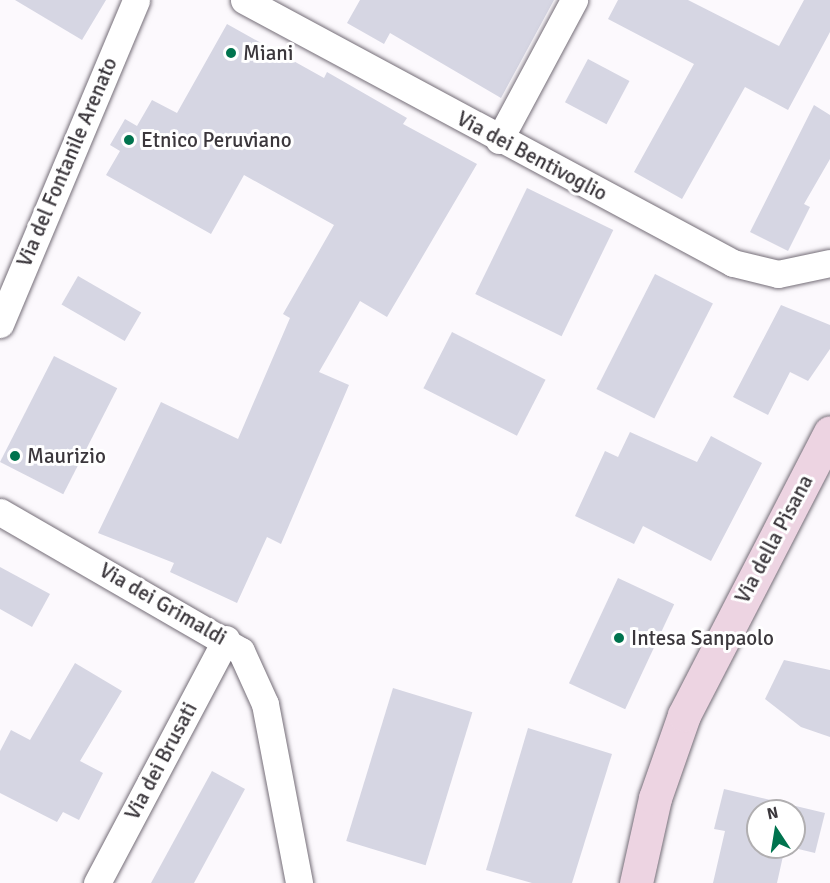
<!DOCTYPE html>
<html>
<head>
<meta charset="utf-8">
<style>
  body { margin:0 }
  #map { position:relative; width:830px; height:883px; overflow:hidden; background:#fcf9fd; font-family:Signika,sans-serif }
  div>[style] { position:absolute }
  .building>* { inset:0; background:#d6d6e3; transform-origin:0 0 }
  .roads { filter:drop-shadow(0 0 2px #756e78) drop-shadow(0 0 2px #756e78) }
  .street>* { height:27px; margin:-13.5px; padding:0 13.5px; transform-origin:13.5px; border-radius:13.5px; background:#fff }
  .secondary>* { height:33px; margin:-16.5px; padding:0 16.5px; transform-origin:16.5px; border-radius:16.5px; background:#edd4e2 }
  .dots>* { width:16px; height:16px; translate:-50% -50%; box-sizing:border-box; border:3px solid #fff; border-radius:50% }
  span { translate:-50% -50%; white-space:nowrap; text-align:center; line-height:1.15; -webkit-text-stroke:6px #fff; paint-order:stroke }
  .poi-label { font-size:21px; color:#3b373c }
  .left { translate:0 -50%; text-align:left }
  .street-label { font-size:21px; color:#3b373c }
  .north { position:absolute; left:746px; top:799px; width:60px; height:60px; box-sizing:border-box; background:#fff; border:2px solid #b1afb1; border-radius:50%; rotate:348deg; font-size:16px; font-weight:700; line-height:24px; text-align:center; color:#3b373c }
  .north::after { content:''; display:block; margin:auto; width:21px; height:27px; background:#00734e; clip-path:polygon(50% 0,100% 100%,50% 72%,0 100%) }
</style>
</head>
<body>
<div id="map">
  <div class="building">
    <i style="clip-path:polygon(15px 0,106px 0,82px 40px)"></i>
    <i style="clip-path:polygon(360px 0,554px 0,501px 98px,390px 33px,384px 44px,347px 23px)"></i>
    <i style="clip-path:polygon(618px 0,688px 0,779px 46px,804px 0,830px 0,830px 32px,788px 110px,745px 87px,682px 199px,634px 172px,694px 64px,608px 19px)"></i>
    <i style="clip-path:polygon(227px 24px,324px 78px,327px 72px,407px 118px,403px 124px,477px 164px,387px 317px,360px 301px,319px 372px,349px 385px,281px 544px,267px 537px,237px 603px,170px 572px,174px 563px,98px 533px,161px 402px,238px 439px,290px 318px,283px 314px,334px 225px,244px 175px,211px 234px,106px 175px,120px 151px,110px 145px,125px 119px,137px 126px,152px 100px,177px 113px)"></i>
    <i style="left:588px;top:59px;width:47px;height:49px;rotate:28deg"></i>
    <i style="clip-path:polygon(814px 105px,830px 115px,830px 159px,804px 204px,810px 207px,788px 251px,750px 232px)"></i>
    <i style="left:527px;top:188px;width:96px;height:118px;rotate:26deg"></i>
    <i style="left:655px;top:274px;width:65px;height:129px;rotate:27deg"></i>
    <i style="left:78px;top:276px;width:73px;height:33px;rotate:30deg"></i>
    <i style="clip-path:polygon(781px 305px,830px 325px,830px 349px,808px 381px,790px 372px,768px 415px,733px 397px)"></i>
    <i style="left:452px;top:332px;width:105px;height:63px;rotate:27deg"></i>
    <i style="left:54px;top:356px;width:71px;height:119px;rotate:27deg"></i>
    <i style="clip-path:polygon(630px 432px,697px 462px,711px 436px,762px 463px,711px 561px,643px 526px,634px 544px,575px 516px,605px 451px,618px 457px)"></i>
    <i style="clip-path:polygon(0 567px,50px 594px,32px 627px,0 609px)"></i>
    <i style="left:618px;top:578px;width:62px;height:116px;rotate:25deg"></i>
    <i style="clip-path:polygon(784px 660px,830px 670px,830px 737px,801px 727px,765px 699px)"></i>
    <i style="clip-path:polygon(75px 663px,122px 691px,80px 761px,103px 773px,79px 820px,63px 812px,57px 822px,0 793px,0 751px,11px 730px,30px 740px)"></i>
    <i style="left:393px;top:688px;width:83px;height:160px;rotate:17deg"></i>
    <i style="clip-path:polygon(528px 728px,612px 754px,572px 883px,532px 883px,486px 870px)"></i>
    <i style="clip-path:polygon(212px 771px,245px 789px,194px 883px,151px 883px)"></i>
    <i style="clip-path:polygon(724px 789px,825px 813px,815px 853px,790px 847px,794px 811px,758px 811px,758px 847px,785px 847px,777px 883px,713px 883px,725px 831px,714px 829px)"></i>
  </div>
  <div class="roads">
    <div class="street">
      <i style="left:244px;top:0;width:555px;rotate:28.27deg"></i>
      <i style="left:733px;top:263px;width:46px;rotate:13.7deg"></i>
      <i style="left:778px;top:274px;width:53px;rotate:-11.9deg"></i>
      <i style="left:499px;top:140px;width:159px;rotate:-61.8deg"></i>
      <i style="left:0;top:324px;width:351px;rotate:-67.2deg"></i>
      <i style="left:0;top:512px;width:278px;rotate:30deg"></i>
      <i style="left:241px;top:651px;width:58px;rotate:65.6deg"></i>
      <i style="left:265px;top:704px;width:182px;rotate:79.2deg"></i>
      <i style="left:97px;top:883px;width:276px;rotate:-62.1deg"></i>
    </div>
    <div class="secondary">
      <i style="left:636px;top:883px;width:87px;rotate:-77.4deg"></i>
      <i style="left:655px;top:798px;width:88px;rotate:-70.7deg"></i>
      <i style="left:684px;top:715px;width:318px;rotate:-62.7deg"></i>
    </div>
  </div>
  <div class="dots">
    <i style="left:231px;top:53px;background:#00734e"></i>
    <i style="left:129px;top:140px;background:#00734e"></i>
    <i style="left:15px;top:456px;background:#00734e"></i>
    <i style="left:619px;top:638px;background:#00734e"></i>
  </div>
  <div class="poi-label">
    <span class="left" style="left:243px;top:53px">Miani</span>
    <span class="left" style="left:141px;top:140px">Etnico Peruviano</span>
    <span class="left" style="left:27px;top:456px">Maurizio</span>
    <span class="left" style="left:631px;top:638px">Intesa Sanpaolo</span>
  </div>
  <div class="street-label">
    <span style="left:532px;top:156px;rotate:28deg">Via dei Bentivoglio</span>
    <span style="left:67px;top:162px;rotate:-67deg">Via del Fontanile Arenato</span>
    <span style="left:774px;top:539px;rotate:-62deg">Via della Pisana</span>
    <span style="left:163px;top:604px;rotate:30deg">Via dei Grimaldi</span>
    <span style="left:161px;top:761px;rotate:-62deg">Via dei Brusati</span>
  </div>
  <div class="north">N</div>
</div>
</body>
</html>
